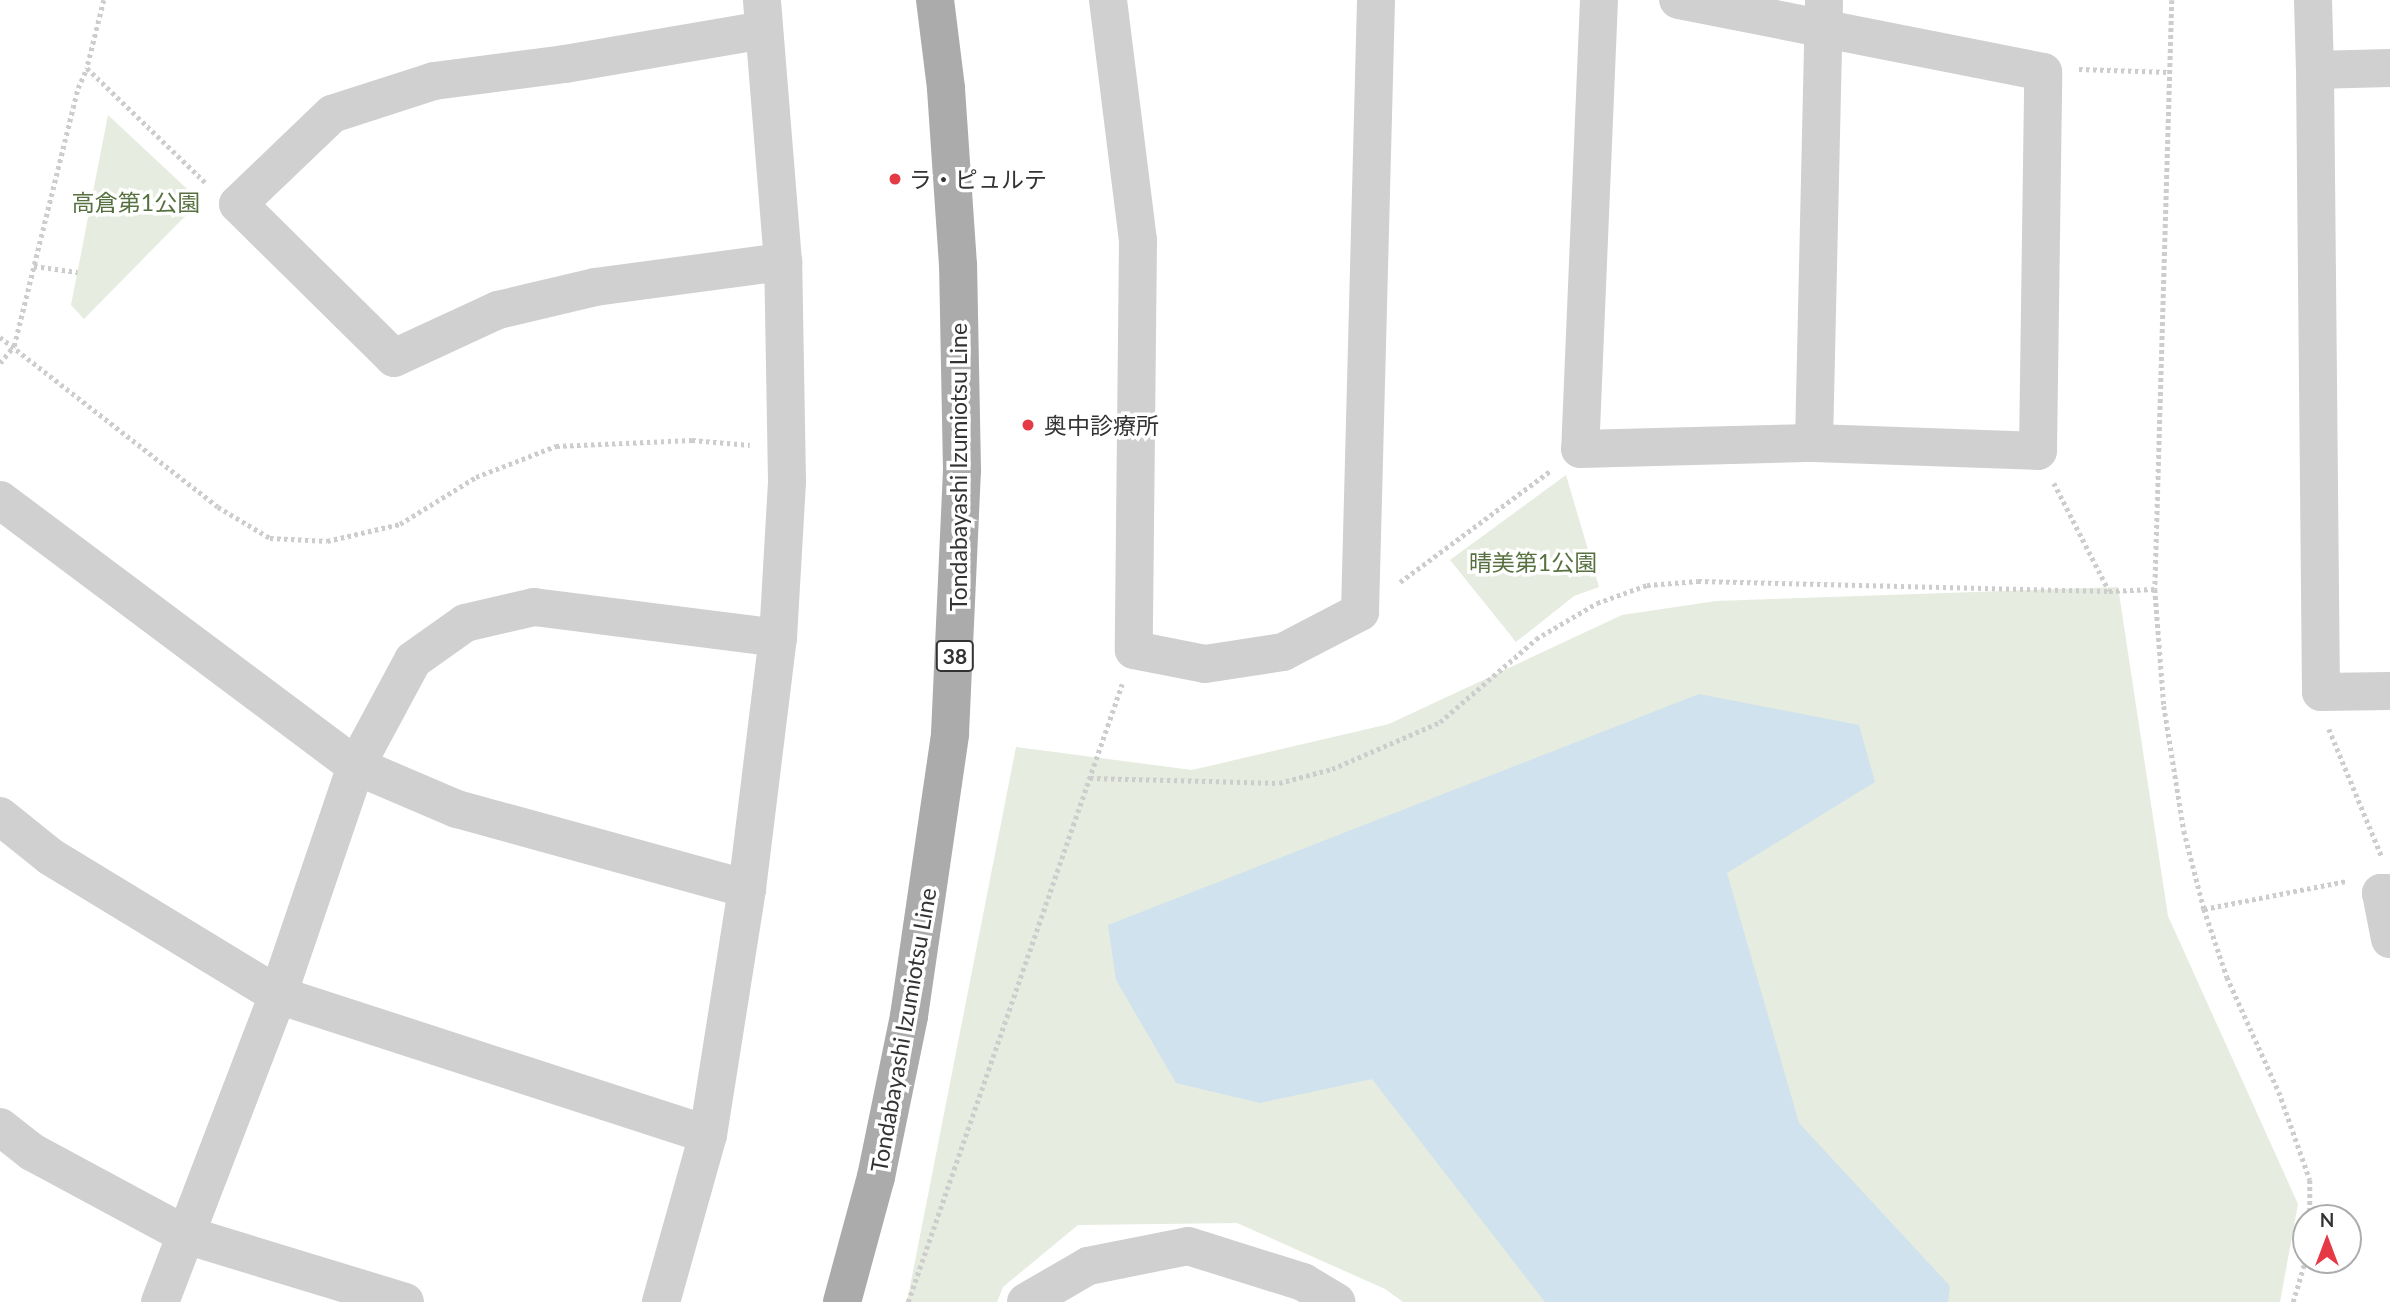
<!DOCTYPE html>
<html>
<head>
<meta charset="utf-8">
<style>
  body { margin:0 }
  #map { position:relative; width:2390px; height:1302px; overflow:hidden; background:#fff; font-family:Lato,"Noto Sans JP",sans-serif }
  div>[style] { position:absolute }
  .green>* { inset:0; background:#e6ecdf }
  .water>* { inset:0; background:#cfe2ee }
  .path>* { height:4.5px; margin-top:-2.25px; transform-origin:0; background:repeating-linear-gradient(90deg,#cdcdcd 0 3.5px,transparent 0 7px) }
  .minor>* { height:38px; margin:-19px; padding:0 19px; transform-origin:19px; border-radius:19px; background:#d0d0d0 }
  .major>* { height:38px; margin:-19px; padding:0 19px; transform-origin:19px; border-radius:19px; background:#ababab }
  .dots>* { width:19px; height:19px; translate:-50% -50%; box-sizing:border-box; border:4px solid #fff; border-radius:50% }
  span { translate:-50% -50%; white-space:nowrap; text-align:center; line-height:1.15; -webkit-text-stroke:7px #fff; paint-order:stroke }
  .shield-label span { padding:2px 5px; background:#fff; border:2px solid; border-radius:5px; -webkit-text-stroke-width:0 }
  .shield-label { font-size:21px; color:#333; font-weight:700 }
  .poi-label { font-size:23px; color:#333 }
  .left { translate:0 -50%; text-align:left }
  .park-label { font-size:23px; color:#56703f }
  .street-label { font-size:23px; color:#333 }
  .north { position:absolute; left:2292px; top:1204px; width:70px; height:70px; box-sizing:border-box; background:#fff; border:2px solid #adadad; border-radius:50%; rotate:0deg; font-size:19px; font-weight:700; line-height:28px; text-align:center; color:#333 }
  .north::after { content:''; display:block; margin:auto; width:24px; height:32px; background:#e63946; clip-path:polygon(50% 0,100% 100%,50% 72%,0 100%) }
</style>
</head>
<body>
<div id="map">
  <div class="green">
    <i style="clip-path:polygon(108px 115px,200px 201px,84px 319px,71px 305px)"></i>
    <i style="clip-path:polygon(1566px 475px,1599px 587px,1574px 596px,1516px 642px,1450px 560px)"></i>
    <i style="clip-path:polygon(2118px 587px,2168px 916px,2298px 1204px,2280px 1302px,1403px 1302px,1385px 1289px,1237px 1223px,1078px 1225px,1003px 1287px,997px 1302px,907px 1302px,1016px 747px,1192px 770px,1389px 724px,1622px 615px,1716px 601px)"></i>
  </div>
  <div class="water">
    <i style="clip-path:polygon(1699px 694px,1859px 725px,1875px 782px,1727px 873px,1799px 1123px,1950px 1286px,1948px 1302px,1545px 1302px,1372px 1079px,1260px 1103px,1176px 1083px,1116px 980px,1108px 925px)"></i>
  </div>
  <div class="path">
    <i style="left:104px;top:0;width:70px;rotate:104deg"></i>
    <i style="left:87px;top:68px;width:167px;rotate:44deg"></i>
    <i style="left:2172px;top:0;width:589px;rotate:91.65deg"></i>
    <i style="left:2155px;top:589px;width:117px;rotate:85.6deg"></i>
    <i style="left:2164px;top:706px;width:127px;rotate:80.9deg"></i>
    <i style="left:2184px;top:831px;width:81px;rotate:75.6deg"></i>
    <i style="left:2204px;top:909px;width:72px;rotate:71.3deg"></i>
    <i style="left:2227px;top:977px;width:126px;rotate:65.7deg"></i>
    <i style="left:2279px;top:1092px;width:93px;rotate:70.6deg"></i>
    <i style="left:2310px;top:1180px;width:38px;rotate:90deg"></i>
    <i style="left:2079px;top:69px;width:90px;rotate:1.9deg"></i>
    <i style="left:34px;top:266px;width:44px;rotate:7.8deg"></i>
    <i style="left:0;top:337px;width:276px;rotate:37.9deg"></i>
    <i style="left:218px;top:507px;width:61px;rotate:30.8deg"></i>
    <i style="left:270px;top:538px;width:57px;rotate:3deg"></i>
    <i style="left:327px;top:541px;width:75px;rotate:-13.1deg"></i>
    <i style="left:400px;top:524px;width:89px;rotate:-31.7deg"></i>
    <i style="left:476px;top:477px;width:86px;rotate:-21.2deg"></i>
    <i style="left:556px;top:446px;width:136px;rotate:-2.5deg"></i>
    <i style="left:692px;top:440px;width:58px;rotate:4.9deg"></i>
    <i style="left:0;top:363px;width:22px;rotate:-51deg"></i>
    <i style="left:14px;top:346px;width:266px;rotate:-76.1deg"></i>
    <i style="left:78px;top:88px;width:22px;rotate:-66deg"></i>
    <i style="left:2054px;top:483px;width:121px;rotate:63deg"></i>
    <i style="left:1400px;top:582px;width:187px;rotate:-36.5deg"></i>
    <i style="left:2329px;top:729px;width:139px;rotate:67.5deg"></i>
    <i style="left:1090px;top:778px;width:189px;rotate:1.5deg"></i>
    <i style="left:1279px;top:783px;width:55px;rotate:-14.8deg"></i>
    <i style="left:1332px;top:769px;width:118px;rotate:-23.5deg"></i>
    <i style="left:1440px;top:722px;width:127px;rotate:-40.8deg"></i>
    <i style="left:1536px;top:639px;width:71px;rotate:-30.5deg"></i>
    <i style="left:1597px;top:603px;width:53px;rotate:-19.8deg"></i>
    <i style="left:1647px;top:585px;width:51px;rotate:-4.5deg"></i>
    <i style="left:1698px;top:581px;width:411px;rotate:1.4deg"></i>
    <i style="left:2109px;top:591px;width:46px;rotate:-2.5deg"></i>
    <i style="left:2204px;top:909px;width:146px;rotate:-11.1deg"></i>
    <i style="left:908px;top:1302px;width:654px;rotate:-70.9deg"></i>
    <i style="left:2293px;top:1302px;width:46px;rotate:-73.5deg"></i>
  </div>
  <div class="minor">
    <i style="left:1108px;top:0;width:242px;rotate:82.9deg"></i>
    <i style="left:1138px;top:240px;width:410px;rotate:90.6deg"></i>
    <i style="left:1134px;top:650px;width:72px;rotate:11.2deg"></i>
    <i style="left:1205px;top:664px;width:79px;rotate:-8.7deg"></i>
    <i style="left:1283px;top:652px;width:87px;rotate:-27.5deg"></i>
    <i style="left:1360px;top:612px;width:612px;rotate:-88.5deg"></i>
    <i style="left:1599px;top:0;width:449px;rotate:92.4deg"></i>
    <i style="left:1580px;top:449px;width:234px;rotate:-1.5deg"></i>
    <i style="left:1814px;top:443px;width:224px;rotate:2deg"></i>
    <i style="left:2038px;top:451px;width:379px;rotate:-89.2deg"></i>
    <i style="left:2043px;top:72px;width:372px;rotate:-168.8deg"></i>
    <i style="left:2313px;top:0;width:70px;rotate:88.4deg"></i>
    <i style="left:2315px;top:70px;width:75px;rotate:-1.5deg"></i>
    <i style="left:764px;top:30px;width:202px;rotate:170.3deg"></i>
    <i style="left:565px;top:64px;width:132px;rotate:172.6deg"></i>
    <i style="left:434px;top:81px;width:107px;rotate:162.1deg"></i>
    <i style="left:332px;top:114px;width:130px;rotate:136.2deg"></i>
    <i style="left:238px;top:204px;width:219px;rotate:44.6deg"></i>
    <i style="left:394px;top:358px;width:115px;rotate:-24.8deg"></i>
    <i style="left:498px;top:310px;width:100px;rotate:-13.3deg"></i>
    <i style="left:595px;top:287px;width:190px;rotate:-7.6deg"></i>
    <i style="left:2315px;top:70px;width:622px;rotate:89.45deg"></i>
    <i style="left:2321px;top:692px;width:69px;rotate:-0.8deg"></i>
    <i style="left:1814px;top:443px;width:443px;rotate:-88.7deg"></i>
    <i style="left:0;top:500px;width:444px;rotate:36.8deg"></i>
    <i style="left:356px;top:766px;width:110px;rotate:23.1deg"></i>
    <i style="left:457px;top:809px;width:301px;rotate:15.4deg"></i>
    <i style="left:0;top:816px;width:65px;rotate:38.8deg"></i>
    <i style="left:51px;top:857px;width:266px;rotate:31.3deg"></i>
    <i style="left:278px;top:995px;width:452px;rotate:18deg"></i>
    <i style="left:2390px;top:893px;width:9px;rotate:180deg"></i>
    <i style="left:2381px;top:893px;width:47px;rotate:78.9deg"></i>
    <i style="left:0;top:1127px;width:41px;rotate:38deg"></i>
    <i style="left:32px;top:1152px;width:175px;rotate:28.3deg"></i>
    <i style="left:186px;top:1235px;width:229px;rotate:17deg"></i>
    <i style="left:160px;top:1302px;width:329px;rotate:-69deg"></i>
    <i style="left:278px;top:995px;width:242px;rotate:-71.2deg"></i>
    <i style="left:356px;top:766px;width:120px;rotate:-61.7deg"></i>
    <i style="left:413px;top:660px;width:64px;rotate:-35.4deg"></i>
    <i style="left:465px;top:623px;width:71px;rotate:-13.1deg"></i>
    <i style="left:534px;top:607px;width:246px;rotate:7.2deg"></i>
    <i style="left:661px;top:1302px;width:173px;rotate:-74.3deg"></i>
    <i style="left:708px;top:1135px;width:249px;rotate:-81deg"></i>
    <i style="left:747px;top:889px;width:253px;rotate:-83deg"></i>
    <i style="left:778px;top:638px;width:157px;rotate:-86.7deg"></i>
    <i style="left:787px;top:481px;width:219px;rotate:-91deg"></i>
    <i style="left:783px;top:262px;width:263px;rotate:-94.6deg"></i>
    <i style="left:1026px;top:1302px;width:72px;rotate:-30.1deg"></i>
    <i style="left:1088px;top:1266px;width:102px;rotate:-11.3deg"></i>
    <i style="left:1188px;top:1246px;width:121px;rotate:17.4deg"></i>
    <i style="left:1303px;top:1282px;width:39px;rotate:31deg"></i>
  </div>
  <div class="major">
    <i style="left:842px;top:1302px;width:130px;rotate:-74.8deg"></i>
    <i style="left:876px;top:1177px;width:164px;rotate:-78.4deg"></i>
    <i style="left:909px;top:1016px;width:285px;rotate:-81.7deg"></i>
    <i style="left:950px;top:734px;width:264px;rotate:-87.4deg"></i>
    <i style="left:962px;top:470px;width:205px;rotate:-91.1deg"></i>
    <i style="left:958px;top:265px;width:177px;rotate:-93.9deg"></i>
    <i style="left:946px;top:88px;width:89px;rotate:-97.1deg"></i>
  </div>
  <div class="dots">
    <i style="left:895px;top:179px;background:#e63946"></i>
    <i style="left:1028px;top:425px;background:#e63946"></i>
  </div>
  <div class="shield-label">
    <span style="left:955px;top:656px">38</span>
  </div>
  <div class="poi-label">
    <span class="left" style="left:909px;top:179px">ラ・ピュルテ</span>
    <span class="left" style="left:1044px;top:425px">奥中診療所</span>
  </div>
  <div class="park-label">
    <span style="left:136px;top:202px">高倉第1公園</span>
    <span style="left:1533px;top:562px">晴美第1公園</span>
  </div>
  <div class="street-label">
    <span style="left:958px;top:467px;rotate:-90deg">Tondabayashi Izumiotsu Line</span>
    <span style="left:903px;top:1030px;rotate:-80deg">Tondabayashi Izumiotsu Line</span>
  </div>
  <div class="north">N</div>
</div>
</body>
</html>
